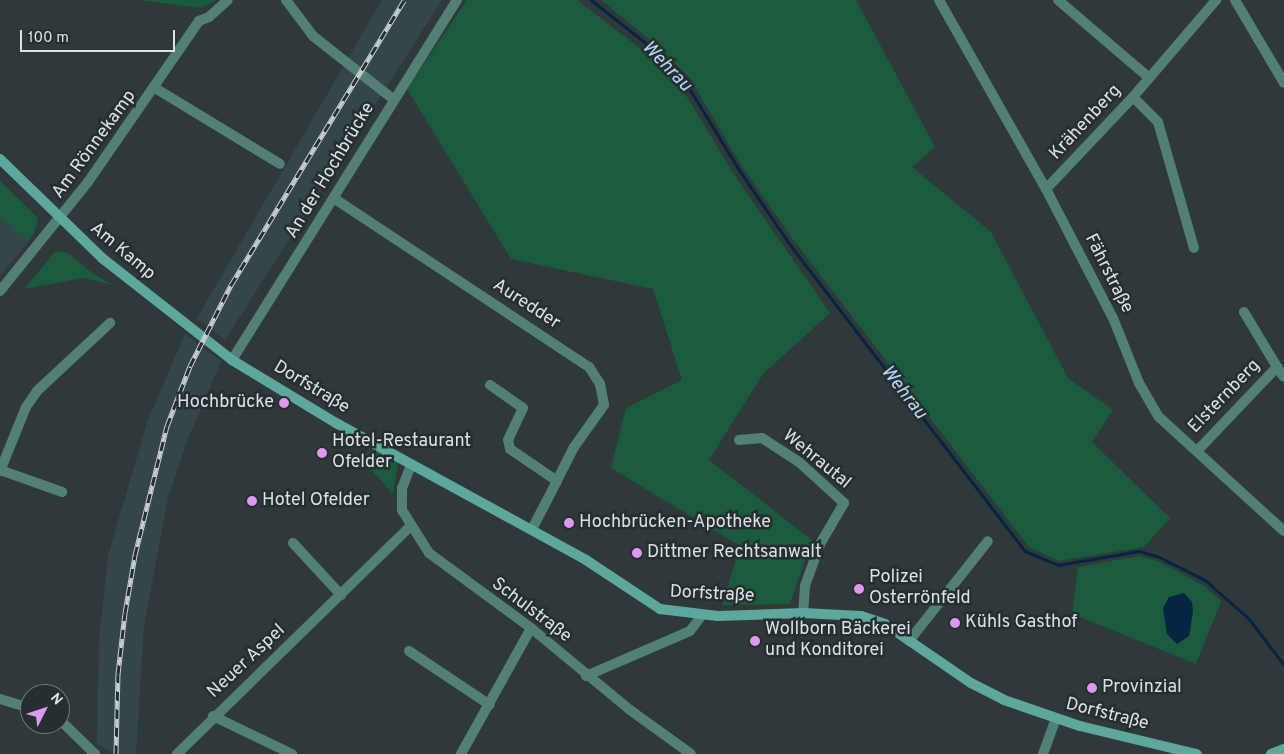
<!DOCTYPE html>
<html>
<head>
<meta charset="utf-8">
<style>
  body { margin:0 }
  #map { position:relative; width:1284px; height:754px; overflow:hidden; background:#30393a; font-family:Overpass,sans-serif }
  div>[style] { position:absolute }
  .built>* { inset:0; background:#354648 }
  .green>* { inset:0; background:#195b3c }
  .water>* { inset:0; background:#042544 }
  .stream>* { height:3px; margin:-1.5px; padding:0 1.5px; transform-origin:1.5px; border-radius:1.5px; background:#042544 }
  .minor>* { height:10px; margin:-5px; padding:0 5px; transform-origin:5px; border-radius:5px; background:#528077 }
  .secondary>* { height:10px; margin:-5px; padding:0 5px; transform-origin:5px; border-radius:5px; background:#5da89b }
  .rail>* { height:5px; margin-top:-2.5px; transform-origin:0; background:repeating-linear-gradient(90deg,#262f30 0 9px,#c8cdce 0 18px); box-sizing:border-box; border-block:1px solid #c8cdce }
  .dots>* { width:14px; height:14px; translate:-50% -50%; box-sizing:border-box; border:2px solid #262f30; border-radius:50% }
  span { translate:-50% -50%; white-space:nowrap; text-align:center; line-height:1.15; -webkit-text-stroke:5px #262f30; paint-order:stroke }
  .street-label { font-size:18px; color:#dce1e2 }
  .poi-label { font-size:18px; color:#dce1e2 }
  .right { translate:-100% -50%; text-align:right }
  .left { translate:0 -50%; text-align:left }
  .water-label { font-size:19px; color:#b6d6f8; font-style:italic }
  .north { position:absolute; left:20px; top:684px; width:50px; height:50px; box-sizing:border-box; background:#262f30; border:1px solid #6f7677; border-radius:50%; rotate:49deg; font-size:14px; font-weight:700; line-height:20px; text-align:center; color:#dce1e2 }
  .north::after { content:''; display:block; margin:auto; width:18px; height:22px; background:#df98f1; clip-path:polygon(50% 0,100% 100%,50% 72%,0 100%) }
  .scale { position:absolute; left:20px; top:30px; width:155px; height:22px; box-sizing:border-box; border:2px solid #dce1e2; border-top:0; padding-left:6px; font-size:15px; line-height:18px; white-space:nowrap; color:#dce1e2; -webkit-text-stroke:4px #262f30; paint-order:stroke }
</style>
</head>
<body>
<div id="map">
  <div class="built">
    <i style="clip-path:polygon(382px 0,442px 0,225px 340px,197px 318px)"></i>
    <i style="clip-path:polygon(0 216px,28px 242px,0 276px)"></i>
    <i style="clip-path:polygon(185px 334px,221px 361px,187px 441px,168px 498px,144px 625px,136px 754px,115px 754px,97px 744px,99px 640px,108px 556px,147px 423px)"></i>
  </div>
  <div class="green">
    <i style="clip-path:polygon(138px 0,216px 0,201px 8px)"></i>
    <i style="clip-path:polygon(467px 0,577px 0,654px 59px,679px 84px,735px 176px,830px 313px,763px 374px,709px 460px,812px 540px,790px 604px,722px 605px,740px 546px,611px 468px,626px 408px,682px 380px,653px 289px,511px 259px,407px 89px)"></i>
    <i style="clip-path:polygon(601px 0,856px 0,935px 147px,912px 167px,991px 232px,1068px 378px,1113px 410px,1092px 442px,1170px 518px,1144px 547px,1059px 561px,1029px 547px,795px 242px,743px 168px,689px 77px,660px 48px)"></i>
    <i style="clip-path:polygon(0 181px,38px 218px,34px 233px,28px 242px,0 216px)"></i>
    <i style="clip-path:polygon(59px 251px,68px 253px,92px 273px,113px 285px,83px 278px,24px 289px,54px 253px)"></i>
    <i style="clip-path:polygon(375px 448px,398px 462px,393px 494px,360px 457px)"></i>
    <i style="clip-path:polygon(evenodd,1139px 556px,1158px 561px,1203px 585px,1221px 601px,1196px 664px,1072px 614px,1078px 567px,1139px 556px,1169px 597px,1193px 611px,1189px 636px,1169px 597px)"></i>
  </div>
  <div class="water">
    <i style="clip-path:polygon(1184px 593px,1192px 602px,1193px 611px,1189px 636px,1177px 644px,1167px 634px,1163px 608px,1169px 597px)"></i>
  </div>
  <div class="stream">
    <i style="left:591px;top:0;width:85px;rotate:38.3deg"></i>
    <i style="left:658px;top:53px;width:37px;rotate:46deg"></i>
    <i style="left:684px;top:80px;width:105px;rotate:58.6deg"></i>
    <i style="left:739px;top:170px;width:91px;rotate:55.8deg"></i>
    <i style="left:790px;top:245px;width:386px;rotate:52.5deg"></i>
    <i style="left:1025px;top:551px;width:36px;rotate:23deg"></i>
    <i style="left:1058px;top:565px;width:82px;rotate:-9.8deg"></i>
    <i style="left:1139px;top:551px;width:19px;rotate:16deg"></i>
    <i style="left:1157px;top:556px;width:54px;rotate:26.6deg"></i>
    <i style="left:1205px;top:580px;width:59px;rotate:41.6deg"></i>
    <i style="left:1249px;top:619px;width:58px;rotate:52.7deg"></i>
  </div>
  <div class="minor">
    <i style="left:286px;top:0;width:45px;rotate:53.1deg"></i>
    <i style="left:313px;top:36px;width:102px;rotate:38.2deg"></i>
    <i style="left:939px;top:0;width:217px;rotate:60.5deg"></i>
    <i style="left:1046px;top:189px;width:145px;rotate:62.6deg"></i>
    <i style="left:1113px;top:318px;width:70px;rotate:68.2deg"></i>
    <i style="left:1139px;top:383px;width:39px;rotate:60deg"></i>
    <i style="left:1159px;top:417px;width:169px;rotate:42.4deg"></i>
    <i style="left:1058px;top:0;width:118px;rotate:40.5deg"></i>
    <i style="left:1235px;top:0;width:96px;rotate:59.4deg"></i>
    <i style="left:155px;top:88px;width:146px;rotate:31.3deg"></i>
    <i style="left:1133px;top:97px;width:35px;rotate:45deg"></i>
    <i style="left:1158px;top:122px;width:131px;rotate:74.1deg"></i>
    <i style="left:1046px;top:189px;width:127px;rotate:-46.6deg"></i>
    <i style="left:1133px;top:97px;width:128px;rotate:-49.4deg"></i>
    <i style="left:335px;top:199px;width:305px;rotate:33.5deg"></i>
    <i style="left:589px;top:367px;width:20px;rotate:57deg"></i>
    <i style="left:600px;top:384px;width:21px;rotate:79deg"></i>
    <i style="left:604px;top:405px;width:52px;rotate:125.5deg"></i>
    <i style="left:574px;top:447px;width:38px;rotate:117deg"></i>
    <i style="left:0;top:291px;width:140px;rotate:-51.1deg"></i>
    <i style="left:88px;top:182px;width:196px;rotate:-55.4deg"></i>
    <i style="left:199px;top:21px;width:11px;rotate:-22deg"></i>
    <i style="left:209px;top:17px;width:25px;rotate:-42deg"></i>
    <i style="left:1244px;top:312px;width:64px;rotate:59deg"></i>
    <i style="left:232px;top:360px;width:425px;rotate:-58deg"></i>
    <i style="left:490px;top:385px;width:40px;rotate:34.9deg"></i>
    <i style="left:523px;top:408px;width:35px;rotate:115deg"></i>
    <i style="left:508px;top:440px;width:9px;rotate:77deg"></i>
    <i style="left:510px;top:449px;width:57px;rotate:34.2deg"></i>
    <i style="left:557px;top:481px;width:54px;rotate:117.5deg"></i>
    <i style="left:739px;top:440px;width:23px;rotate:-5deg"></i>
    <i style="left:762px;top:438px;width:44px;rotate:33deg"></i>
    <i style="left:799px;top:462px;width:61px;rotate:42.3deg"></i>
    <i style="left:844px;top:503px;width:48px;rotate:120.3deg"></i>
    <i style="left:820px;top:544px;width:45px;rotate:109.7deg"></i>
    <i style="left:805px;top:586px;width:27px;rotate:94deg"></i>
    <i style="left:1198px;top:450px;width:115px;rotate:-46.4deg"></i>
    <i style="left:1277px;top:367px;width:12px;rotate:55deg"></i>
    <i style="left:411px;top:465px;width:25px;rotate:111deg"></i>
    <i style="left:402px;top:488px;width:22px;rotate:90deg"></i>
    <i style="left:402px;top:510px;width:51px;rotate:57.9deg"></i>
    <i style="left:429px;top:553px;width:127px;rotate:36.3deg"></i>
    <i style="left:531px;top:628px;width:129px;rotate:39.6deg"></i>
    <i style="left:630px;top:710px;width:75px;rotate:35.8deg"></i>
    <i style="left:0;top:470px;width:66px;rotate:19.5deg"></i>
    <i style="left:0;top:471px;width:69px;rotate:-67.9deg"></i>
    <i style="left:26px;top:407px;width:19px;rotate:-55deg"></i>
    <i style="left:37px;top:391px;width:100px;rotate:-43deg"></i>
    <i style="left:293px;top:543px;width:71px;rotate:47.3deg"></i>
    <i style="left:909px;top:641px;width:127px;rotate:-51.7deg"></i>
    <i style="left:409px;top:651px;width:97px;rotate:33.7deg"></i>
    <i style="left:586px;top:676px;width:113px;rotate:-23.4deg"></i>
    <i style="left:690px;top:631px;width:20px;rotate:-53deg"></i>
    <i style="left:0;top:699px;width:31px;rotate:17deg"></i>
    <i style="left:213px;top:716px;width:88px;rotate:25.7deg"></i>
    <i style="left:60px;top:720px;width:49px;rotate:44.2deg"></i>
    <i style="left:177px;top:754px;width:327px;rotate:-44.3deg"></i>
    <i style="left:461px;top:754px;width:144px;rotate:-60.9deg"></i>
    <i style="left:1043px;top:754px;width:37px;rotate:-70deg"></i>
  </div>
  <div class="secondary">
    <i style="left:0;top:159px;width:142px;rotate:44.1deg"></i>
    <i style="left:102px;top:258px;width:165px;rotate:38.1deg"></i>
    <i style="left:232px;top:360px;width:122px;rotate:31.2deg"></i>
    <i style="left:336px;top:423px;width:285px;rotate:28.7deg"></i>
    <i style="left:586px;top:560px;width:89px;rotate:33.5deg"></i>
    <i style="left:660px;top:609px;width:58px;rotate:6.9deg"></i>
    <i style="left:718px;top:616px;width:85px;rotate:-2deg"></i>
    <i style="left:803px;top:613px;width:58px;rotate:3deg"></i>
    <i style="left:861px;top:616px;width:25px;rotate:18deg"></i>
    <i style="left:885px;top:624px;width:104px;rotate:34.5deg"></i>
    <i style="left:971px;top:683px;width:37px;rotate:27deg"></i>
    <i style="left:1004px;top:700px;width:80px;rotate:18.9deg"></i>
    <i style="left:1080px;top:726px;width:120px;rotate:13.5deg"></i>
    <i style="left:1271px;top:754px;width:14px;rotate:-21deg"></i>
  </div>
  <div class="rail">
    <i style="left:116px;top:754px;width:80px;rotate:-88.6deg"></i>
    <i style="left:118px;top:674px;width:61px;rotate:-83.5deg"></i>
    <i style="left:125px;top:613px;width:59px;rotate:-80.2deg"></i>
    <i style="left:135px;top:555px;width:133px;rotate:-76.1deg"></i>
    <i style="left:167px;top:426px;width:64px;rotate:-69deg"></i>
    <i style="left:190px;top:366px;width:91px;rotate:-63.2deg"></i>
    <i style="left:231px;top:285px;width:333px;rotate:-58.7deg"></i>
  </div>
  <div class="dots">
    <i style="left:284px;top:403px;background:#df98f1"></i>
    <i style="left:322px;top:453px;background:#df98f1"></i>
    <i style="left:252px;top:501px;background:#df98f1"></i>
    <i style="left:569px;top:523px;background:#df98f1"></i>
    <i style="left:637px;top:553px;background:#df98f1"></i>
    <i style="left:859px;top:589px;background:#df98f1"></i>
    <i style="left:955px;top:623px;background:#df98f1"></i>
    <i style="left:755px;top:641px;background:#df98f1"></i>
    <i style="left:1092px;top:688px;background:#df98f1"></i>
  </div>
  <div class="street-label">
    <span style="left:1086px;top:123px;rotate:-47deg">Krähenberg</span>
    <span style="left:95px;top:145px;rotate:-54deg">Am Rönnekamp</span>
    <span style="left:331px;top:171px;rotate:-59deg">An der Hochbrücke</span>
    <span style="left:122px;top:252px;rotate:40deg">Am Kamp</span>
    <span style="left:1108px;top:274px;rotate:63deg">Fährstraße</span>
    <span style="left:526px;top:305px;rotate:33deg">Auredder</span>
    <span style="left:311px;top:388px;rotate:31deg">Dorfstraße</span>
    <span style="left:1225px;top:397px;rotate:-46deg">Elsternberg</span>
    <span style="left:816px;top:460px;rotate:39deg">Wehrautal</span>
    <span style="left:712px;top:595px;rotate:3deg">Dorfstraße</span>
    <span style="left:531px;top:611px;rotate:37deg">Schulstraße</span>
    <span style="left:247px;top:662px;rotate:-43deg">Neuer Aspel</span>
    <span style="left:1107px;top:715px;rotate:14deg">Dorfstraße</span>
  </div>
  <div class="poi-label">
    <span class="right" style="left:274px;top:403px">Hochbrücke</span>
    <span class="left" style="left:332px;top:453px">Hotel-Restaurant<br>Ofelder</span>
    <span class="left" style="left:262px;top:501px">Hotel Ofelder</span>
    <span class="left" style="left:579px;top:523px">Hochbrücken-Apotheke</span>
    <span class="left" style="left:647px;top:553px">Dittmer Rechtsanwalt</span>
    <span class="left" style="left:869px;top:589px">Polizei<br>Osterrönfeld</span>
    <span class="left" style="left:965px;top:623px">Kühls Gasthof</span>
    <span class="left" style="left:765px;top:641px">Wollborn Bäckerei<br>und Konditorei</span>
    <span class="left" style="left:1102px;top:688px">Provinzial</span>
  </div>
  <div class="water-label">
    <span style="left:666px;top:67px;rotate:46deg">Wehrau</span>
    <span style="left:903px;top:393px;rotate:52deg">Wehrau</span>
  </div>
  <div class="north">N</div>
  <div class="scale">100 m</div>
</div>
</body>
</html>
